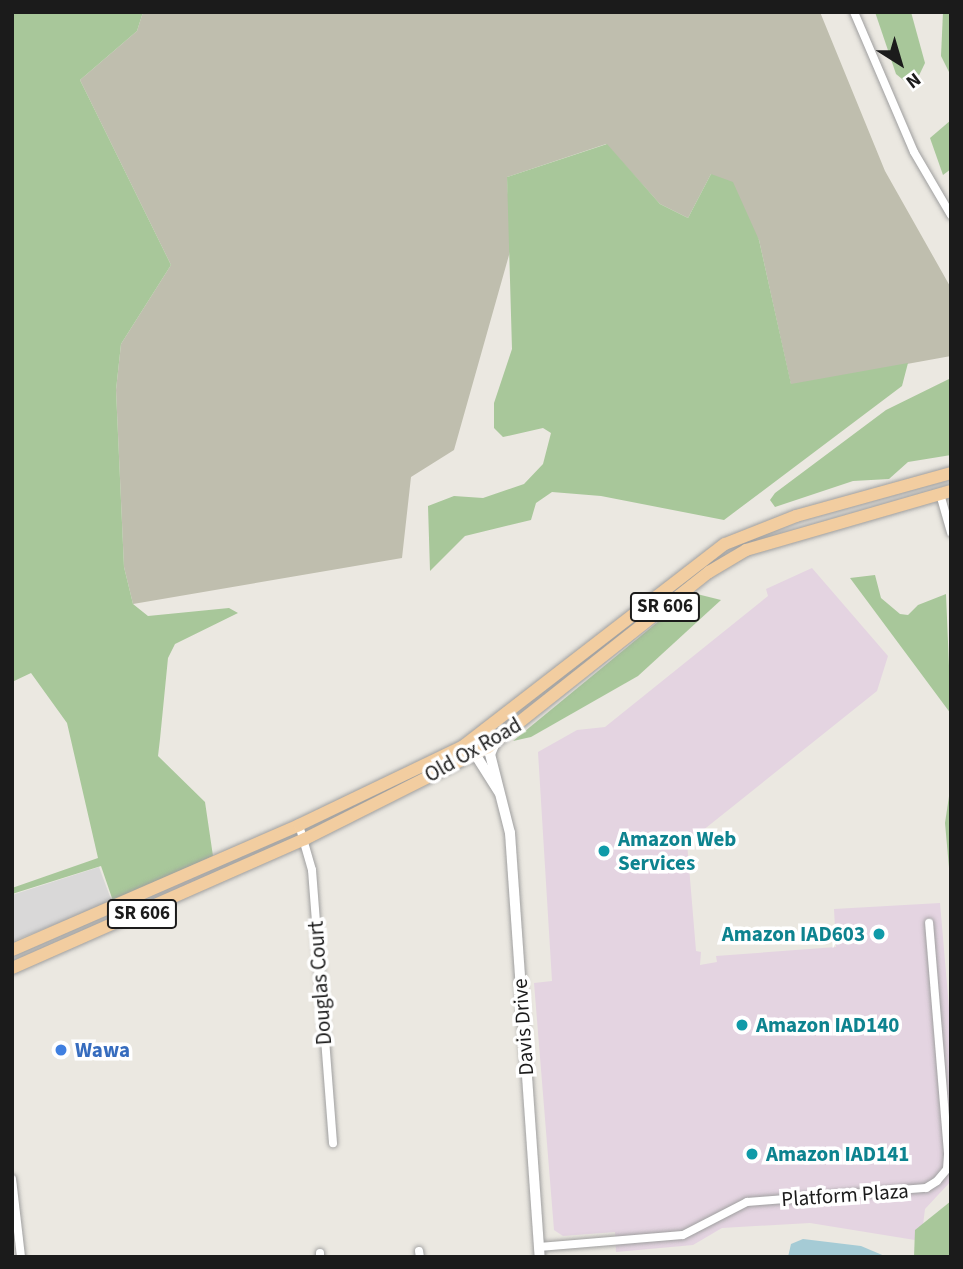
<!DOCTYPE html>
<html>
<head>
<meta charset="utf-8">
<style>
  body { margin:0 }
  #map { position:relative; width:963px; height:1269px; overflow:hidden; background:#ebe8e1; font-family:"Source Sans 3",sans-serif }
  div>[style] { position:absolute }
  .residential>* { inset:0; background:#d9d8d8 }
  .industrial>* { inset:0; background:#e4d4e1 }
  .construction>* { inset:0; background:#bfbeae }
  .forest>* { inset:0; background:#a8c79a }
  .water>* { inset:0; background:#a5cbd5 }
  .roads { filter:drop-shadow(0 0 2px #9f9f9f) drop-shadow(0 0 2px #9f9f9f) }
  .minor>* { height:8px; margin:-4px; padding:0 4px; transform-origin:4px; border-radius:4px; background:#fff }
  .tertiary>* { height:10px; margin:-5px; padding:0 5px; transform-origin:5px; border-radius:5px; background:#fff }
  .primary>* { height:12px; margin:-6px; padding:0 6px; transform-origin:6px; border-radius:6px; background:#f2cda0 }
  .dots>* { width:19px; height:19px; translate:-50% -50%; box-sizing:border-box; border:4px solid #fff; border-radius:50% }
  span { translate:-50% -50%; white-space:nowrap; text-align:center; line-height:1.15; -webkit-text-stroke:7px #fff; paint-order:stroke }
  .shield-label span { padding:2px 5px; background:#fff; border:2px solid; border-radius:5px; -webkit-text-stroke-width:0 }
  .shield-label { font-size:19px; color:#1b1b1b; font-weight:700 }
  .street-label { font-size:21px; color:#1b1b1b }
  .culture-label { font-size:21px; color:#0d838f; font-weight:700 }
  .left { translate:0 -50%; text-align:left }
  .right { translate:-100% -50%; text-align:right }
  .shop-label { font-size:21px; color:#366cbe; font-weight:700 }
  .frame { position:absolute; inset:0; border:14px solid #1b1b1b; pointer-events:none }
  .north { position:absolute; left:865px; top:28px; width:70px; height:70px; -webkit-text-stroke:5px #fff; paint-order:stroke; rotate:143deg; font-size:19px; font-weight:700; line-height:28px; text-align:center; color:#1b1b1b }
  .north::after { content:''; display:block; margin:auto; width:24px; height:32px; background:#1b1b1b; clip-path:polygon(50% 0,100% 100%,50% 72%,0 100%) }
</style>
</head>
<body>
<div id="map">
  <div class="residential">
    <i style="clip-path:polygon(99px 867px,112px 902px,13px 941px,12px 895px)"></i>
  </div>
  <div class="industrial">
    <i style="clip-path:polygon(812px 568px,888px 656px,877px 691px,687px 843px,696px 951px,701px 952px,700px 965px,717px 962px,716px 956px,836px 947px,834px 909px,940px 903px,951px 1031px,951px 1181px,925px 1209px,921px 1241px,810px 1223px,722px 1228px,693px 1245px,616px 1252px,615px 1232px,563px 1236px,554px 1230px,534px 983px,552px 981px,538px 752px,577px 730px,605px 727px,768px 596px,766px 589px)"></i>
  </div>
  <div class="construction">
    <i style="clip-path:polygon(143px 12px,820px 12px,885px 171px,951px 288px,951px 356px,791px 385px,759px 240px,711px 174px,688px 218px,660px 204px,606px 144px,507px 177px,511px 248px,454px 450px,411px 477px,402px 558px,133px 604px,124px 567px,116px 390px,121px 344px,171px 265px,80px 80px,137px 31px)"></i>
  </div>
  <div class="forest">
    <i style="clip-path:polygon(12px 12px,143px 12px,137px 31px,80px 80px,171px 265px,121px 344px,116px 390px,124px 567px,133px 604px,148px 616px,229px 608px,238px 613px,175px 644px,168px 658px,160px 739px,158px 756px,205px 802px,213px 856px,113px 901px,101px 866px,12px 894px,12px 888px,98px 858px,67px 723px,31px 673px,12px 682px)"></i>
    <i style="clip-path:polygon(875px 12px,911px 12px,925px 63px,913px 88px,896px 74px)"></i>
    <i style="clip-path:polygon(943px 12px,951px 12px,950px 74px,941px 56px)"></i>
    <i style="clip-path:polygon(951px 120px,951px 169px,943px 175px,930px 138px)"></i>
    <i style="clip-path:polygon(607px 144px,660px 204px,688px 218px,711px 174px,733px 182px,759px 240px,791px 384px,908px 363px,902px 386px,724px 520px,601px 496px,552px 492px,536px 503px,531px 520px,465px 536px,430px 571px,428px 506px,454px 496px,483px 498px,524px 484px,543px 464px,551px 433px,543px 428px,503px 437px,494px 428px,494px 403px,512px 349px,507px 177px)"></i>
    <i style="clip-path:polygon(951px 378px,951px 455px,908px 462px,889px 479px,853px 481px,775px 507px,770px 500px,775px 493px,886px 410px)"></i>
    <i style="clip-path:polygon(875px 575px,881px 598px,900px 614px,908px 615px,918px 605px,946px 594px,951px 714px,850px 578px)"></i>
    <i style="clip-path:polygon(693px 593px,721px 600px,638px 676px,531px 737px,513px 741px)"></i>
    <i style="clip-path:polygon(951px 783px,951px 890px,945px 823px)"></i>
    <i style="clip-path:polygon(951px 1201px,951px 1257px,914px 1257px,915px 1230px)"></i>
  </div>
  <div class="water">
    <i style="clip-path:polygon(803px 1239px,861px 1246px,887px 1257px,788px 1257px,791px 1244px)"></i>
  </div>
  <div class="roads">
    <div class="minor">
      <i style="left:854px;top:12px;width:152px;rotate:66.8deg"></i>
      <i style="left:914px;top:152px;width:73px;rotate:59.6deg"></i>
      <i style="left:940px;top:494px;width:40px;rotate:74deg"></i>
      <i style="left:299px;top:825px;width:47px;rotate:73.9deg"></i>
      <i style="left:312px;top:870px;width:274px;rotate:85.6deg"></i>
      <i style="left:12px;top:1179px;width:79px;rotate:83.4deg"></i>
      <i style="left:539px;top:1247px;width:144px;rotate:-4.8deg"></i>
      <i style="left:683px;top:1235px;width:72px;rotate:-27.3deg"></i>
      <i style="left:747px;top:1202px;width:180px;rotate:-4.5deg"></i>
      <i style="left:926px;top:1188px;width:13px;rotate:-32deg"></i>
      <i style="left:937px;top:1181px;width:16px;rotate:-50deg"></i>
      <i style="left:947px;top:1169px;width:16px;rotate:-86deg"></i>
      <i style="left:948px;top:1153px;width:231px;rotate:-94.7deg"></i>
      <i style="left:419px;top:1251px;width:6px;rotate:81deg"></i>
      <i style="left:320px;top:1253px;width:4px;rotate:90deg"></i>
    </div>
    <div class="tertiary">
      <i style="left:495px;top:743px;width:12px;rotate:114deg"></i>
      <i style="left:490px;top:754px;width:81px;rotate:75.8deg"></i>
      <i style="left:510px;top:833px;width:425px;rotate:86deg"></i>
      <i style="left:475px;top:754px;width:45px;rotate:57.7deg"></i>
    </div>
    <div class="primary">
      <i style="left:12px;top:950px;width:313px;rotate:-23.5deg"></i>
      <i style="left:299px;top:825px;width:181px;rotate:-25.6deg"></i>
      <i style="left:462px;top:747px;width:332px;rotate:-37.7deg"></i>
      <i style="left:725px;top:544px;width:76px;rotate:-21.5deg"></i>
      <i style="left:796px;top:516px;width:161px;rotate:-15.5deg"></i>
      <i style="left:12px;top:968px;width:320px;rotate:-23.8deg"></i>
      <i style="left:305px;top:839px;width:205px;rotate:-26.7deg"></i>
      <i style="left:488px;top:747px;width:282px;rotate:-38.4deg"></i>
      <i style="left:709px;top:572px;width:43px;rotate:-30.7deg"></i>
      <i style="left:746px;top:550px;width:213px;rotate:-16.1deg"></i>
    </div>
  </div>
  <div class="dots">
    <i style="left:604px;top:851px;background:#0f9aa8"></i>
    <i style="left:879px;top:934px;background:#0f9aa8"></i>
    <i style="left:742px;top:1025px;background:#0f9aa8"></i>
    <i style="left:61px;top:1050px;background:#3f7fe0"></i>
    <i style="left:752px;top:1154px;background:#0f9aa8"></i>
  </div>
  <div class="shield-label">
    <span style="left:665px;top:607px">SR 606</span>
    <span style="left:142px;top:914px">SR 606</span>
  </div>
  <div class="street-label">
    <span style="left:473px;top:750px;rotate:-30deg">Old Ox Road</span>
    <span style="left:320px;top:983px;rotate:-94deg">Douglas Court</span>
    <span style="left:523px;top:1027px;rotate:-94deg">Davis Drive</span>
    <span style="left:845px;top:1195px;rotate:-4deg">Platform Plaza</span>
  </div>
  <div class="culture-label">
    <span class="left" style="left:618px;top:851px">Amazon Web<br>Services</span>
    <span class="right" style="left:865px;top:934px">Amazon IAD603</span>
    <span class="left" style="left:756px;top:1025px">Amazon IAD140</span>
    <span class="left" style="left:766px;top:1154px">Amazon IAD141</span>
  </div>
  <div class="shop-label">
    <span class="left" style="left:75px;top:1050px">Wawa</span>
  </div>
  <div class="frame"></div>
  <div class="north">N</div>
</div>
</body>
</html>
